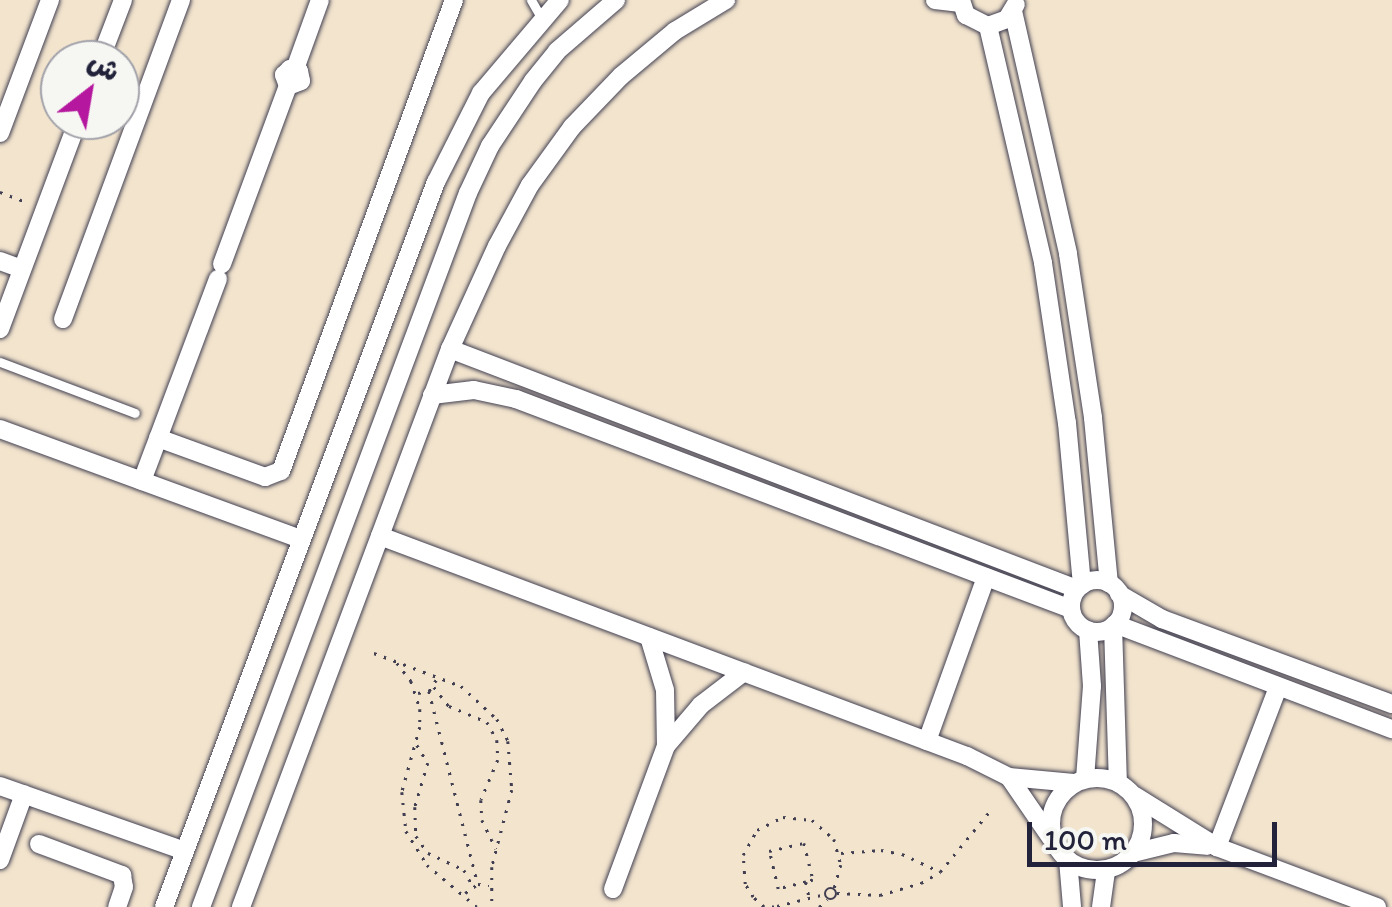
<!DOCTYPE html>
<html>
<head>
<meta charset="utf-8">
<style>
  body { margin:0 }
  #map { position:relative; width:1392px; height:907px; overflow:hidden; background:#f2e4cd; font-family:Itim,"Playpen Sans Arabic",sans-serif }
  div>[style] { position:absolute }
  .path>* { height:2.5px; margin-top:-1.25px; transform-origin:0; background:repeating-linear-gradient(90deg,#413f51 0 2.5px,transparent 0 10.5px) }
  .path>.ring { margin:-1.25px; padding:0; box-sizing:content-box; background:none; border:2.5px solid #413f51; border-radius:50% }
  .roads { filter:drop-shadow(0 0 2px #413f51) drop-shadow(0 0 2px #413f51) }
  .lane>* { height:9px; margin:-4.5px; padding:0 4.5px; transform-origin:4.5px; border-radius:4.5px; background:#fff }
  .street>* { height:18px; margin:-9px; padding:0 9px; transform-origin:9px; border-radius:9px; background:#fff }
  .street>.ring { margin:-9px; padding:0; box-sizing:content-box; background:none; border:18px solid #fff; border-radius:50% }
  span { translate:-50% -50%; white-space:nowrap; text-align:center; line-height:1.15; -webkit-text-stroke:10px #f6f6f2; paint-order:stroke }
  .north { position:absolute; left:40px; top:40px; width:100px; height:100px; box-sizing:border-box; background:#f6f6f2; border:2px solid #a1a1a9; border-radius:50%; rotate:31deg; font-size:28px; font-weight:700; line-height:40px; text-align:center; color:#22223b }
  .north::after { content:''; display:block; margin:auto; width:35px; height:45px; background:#b5179e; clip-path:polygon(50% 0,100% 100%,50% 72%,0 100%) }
  .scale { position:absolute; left:1027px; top:822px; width:250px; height:45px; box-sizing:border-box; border:5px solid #22223b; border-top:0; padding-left:12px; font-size:30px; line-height:35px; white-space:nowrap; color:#22223b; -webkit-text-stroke:8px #f6f6f2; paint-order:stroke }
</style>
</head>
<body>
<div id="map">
  <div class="path">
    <i style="left:0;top:192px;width:31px;rotate:21deg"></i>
    <i style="left:374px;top:653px;width:93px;rotate:20.8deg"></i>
    <i style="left:461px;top:686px;width:49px;rotate:42.5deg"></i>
    <i style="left:497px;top:719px;width:25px;rotate:63deg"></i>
    <i style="left:508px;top:741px;width:49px;rotate:85.3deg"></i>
    <i style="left:512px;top:790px;width:80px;rotate:104.6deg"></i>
    <i style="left:492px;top:867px;width:40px;rotate:90deg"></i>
    <i style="left:397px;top:663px;width:23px;rotate:52deg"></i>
    <i style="left:411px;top:681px;width:29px;rotate:72deg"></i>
    <i style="left:420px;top:709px;width:18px;rotate:90deg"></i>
    <i style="left:420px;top:727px;width:67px;rotate:105.5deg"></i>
    <i style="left:402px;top:792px;width:39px;rotate:84deg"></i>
    <i style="left:406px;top:831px;width:40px;rotate:58deg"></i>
    <i style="left:427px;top:865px;width:65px;rotate:40deg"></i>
    <i style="left:434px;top:687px;width:24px;rotate:52deg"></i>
    <i style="left:449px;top:706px;width:41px;rotate:22.8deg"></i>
    <i style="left:487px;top:722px;width:21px;rotate:61deg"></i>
    <i style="left:497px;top:740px;width:20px;rotate:87deg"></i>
    <i style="left:498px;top:760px;width:43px;rotate:113deg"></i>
    <i style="left:481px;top:800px;width:20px;rotate:87deg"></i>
    <i style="left:482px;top:820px;width:32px;rotate:64deg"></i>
    <i style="left:429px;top:691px;width:199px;rotate:75.8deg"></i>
    <i style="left:418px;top:693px;width:11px;rotate:-10deg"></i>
    <i style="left:429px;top:691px;width:15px;rotate:-58deg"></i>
    <i style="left:417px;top:745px;width:21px;rotate:59deg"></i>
    <i style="left:428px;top:763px;width:46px;rotate:106.5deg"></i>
    <i style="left:415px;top:807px;width:29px;rotate:88deg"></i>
    <i style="left:416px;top:836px;width:21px;rotate:55deg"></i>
    <i style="left:428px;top:853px;width:40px;rotate:25deg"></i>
    <i style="left:464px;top:870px;width:18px;rotate:61deg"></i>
    <i style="left:841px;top:853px;width:40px;rotate:-4.3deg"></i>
    <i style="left:881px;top:850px;width:21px;rotate:11deg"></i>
    <i style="left:902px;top:854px;width:40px;rotate:25deg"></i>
    <i style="left:806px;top:882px;width:29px;rotate:166deg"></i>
    <i style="left:778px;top:889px;width:39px;rotate:-103deg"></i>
    <i style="left:769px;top:851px;width:36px;rotate:-13deg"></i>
    <i style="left:804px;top:843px;width:38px;rotate:76deg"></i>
    <i style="left:813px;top:880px;width:7px;rotate:164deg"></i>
    <i style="left:806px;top:882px;width:14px;rotate:78deg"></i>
    <i class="ring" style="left:825px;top:888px;width:9.5px;height:9.5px"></i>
    <i style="left:465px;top:893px;width:16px;rotate:-35deg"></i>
    <i style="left:478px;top:884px;width:11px;rotate:5deg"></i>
    <i style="left:837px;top:893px;width:43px;rotate:2.7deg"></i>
    <i style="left:880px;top:895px;width:43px;rotate:-16.3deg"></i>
    <i style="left:921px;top:883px;width:22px;rotate:-30deg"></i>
    <i style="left:940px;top:872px;width:79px;rotate:-50.7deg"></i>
    <i style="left:777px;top:906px;width:49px;rotate:-14deg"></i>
    <i style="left:774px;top:907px;width:10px;rotate:180deg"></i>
    <i style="left:764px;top:907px;width:15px;rotate:-138deg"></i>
    <i style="left:753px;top:897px;width:15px;rotate:-122deg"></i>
    <i style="left:745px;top:884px;width:29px;rotate:-94deg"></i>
    <i style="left:743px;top:855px;width:29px;rotate:-61deg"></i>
    <i style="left:757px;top:830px;width:29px;rotate:-27deg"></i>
    <i style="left:783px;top:817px;width:29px;rotate:6deg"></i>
    <i style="left:812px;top:820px;width:29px;rotate:41deg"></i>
    <i style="left:834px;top:839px;width:27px;rotate:75deg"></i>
    <i style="left:841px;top:865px;width:25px;rotate:106deg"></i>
    <i style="left:819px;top:907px;width:11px;rotate:-41deg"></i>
  </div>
  <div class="roads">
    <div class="lane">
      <i style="left:531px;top:0;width:22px;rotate:60deg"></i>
      <i style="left:0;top:362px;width:144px;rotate:20.7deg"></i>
    </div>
    <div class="street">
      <i style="left:935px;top:0;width:26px;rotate:7deg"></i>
      <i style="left:961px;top:0;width:16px;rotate:72deg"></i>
      <i style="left:966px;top:15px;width:25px;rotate:27deg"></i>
      <i style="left:988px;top:26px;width:20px;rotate:-20deg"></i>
      <i style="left:1007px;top:19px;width:17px;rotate:-59deg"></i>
      <i style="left:1013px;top:11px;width:249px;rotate:77.2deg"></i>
      <i style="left:1068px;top:254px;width:166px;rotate:81.3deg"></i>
      <i style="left:1093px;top:418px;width:166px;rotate:84.5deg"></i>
      <i style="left:988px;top:26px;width:243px;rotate:76.9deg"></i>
      <i style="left:1043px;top:263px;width:162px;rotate:81.5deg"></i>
      <i style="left:1067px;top:423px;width:163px;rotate:84.7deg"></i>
      <i style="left:100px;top:60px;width:64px;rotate:-69deg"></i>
      <i style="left:295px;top:69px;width:73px;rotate:-70.1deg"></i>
      <i style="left:0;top:133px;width:142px;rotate:-69.4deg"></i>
      <i style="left:0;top:261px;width:23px;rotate:20deg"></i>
      <i style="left:222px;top:264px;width:190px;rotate:-69.7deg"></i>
      <i style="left:288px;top:86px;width:12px;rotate:-110deg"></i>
      <i style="left:284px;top:75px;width:8px;rotate:-45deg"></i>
      <i style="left:290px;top:69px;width:9px;rotate:13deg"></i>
      <i style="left:299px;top:71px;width:10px;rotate:79deg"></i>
      <i style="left:301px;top:81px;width:14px;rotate:159deg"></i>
      <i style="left:63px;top:319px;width:340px;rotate:-69.7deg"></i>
      <i style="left:0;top:329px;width:223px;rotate:-69.5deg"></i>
      <i style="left:450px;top:349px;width:671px;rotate:20.95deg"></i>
      <i style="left:432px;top:395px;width:42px;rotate:-6.8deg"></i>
      <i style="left:474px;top:390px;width:43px;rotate:12.1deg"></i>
      <i style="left:516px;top:399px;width:593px;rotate:20.73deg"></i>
      <i style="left:0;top:429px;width:320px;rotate:20.1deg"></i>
      <i style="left:158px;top:438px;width:114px;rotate:20deg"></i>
      <i style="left:265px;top:477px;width:17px;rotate:-21deg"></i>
      <i style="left:281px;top:471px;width:502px;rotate:-69.83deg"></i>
      <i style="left:142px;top:481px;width:216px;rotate:-69.4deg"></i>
      <i style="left:380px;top:536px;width:627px;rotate:20.55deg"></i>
      <i style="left:967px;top:756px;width:47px;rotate:26.6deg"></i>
      <i style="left:1009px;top:777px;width:65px;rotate:5.3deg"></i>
      <i class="ring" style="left:1071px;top:580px;width:34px;height:34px"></i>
      <i style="left:1119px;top:594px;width:50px;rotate:30.2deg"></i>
      <i style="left:1162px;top:619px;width:245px;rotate:20.3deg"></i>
      <i style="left:1115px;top:624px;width:296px;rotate:20.8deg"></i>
      <i style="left:1113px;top:626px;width:157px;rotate:88.2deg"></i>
      <i style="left:649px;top:637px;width:55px;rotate:73.2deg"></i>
      <i style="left:665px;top:690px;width:56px;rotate:89deg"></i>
      <i style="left:927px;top:741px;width:174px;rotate:-70.2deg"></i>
      <i style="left:1009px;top:777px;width:74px;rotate:55.5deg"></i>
      <i class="ring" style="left:1051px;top:778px;width:74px;height:74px"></i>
      <i style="left:1085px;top:779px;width:93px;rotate:-85.7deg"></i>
      <i style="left:1092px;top:686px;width:56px;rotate:-94.1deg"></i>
      <i style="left:0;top:786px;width:196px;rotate:19.4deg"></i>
      <i style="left:1135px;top:796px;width:97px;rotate:31.9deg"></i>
      <i style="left:1217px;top:847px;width:171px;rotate:20.6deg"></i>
      <i style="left:39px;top:844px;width:89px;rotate:20.5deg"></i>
      <i style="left:122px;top:875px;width:12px;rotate:81deg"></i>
      <i style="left:124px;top:887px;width:21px;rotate:109deg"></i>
      <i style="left:1217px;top:847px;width:171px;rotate:-69.1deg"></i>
      <i style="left:1133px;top:853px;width:42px;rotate:-13.7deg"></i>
      <i style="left:1174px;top:843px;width:33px;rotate:5deg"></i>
      <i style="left:0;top:860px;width:70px;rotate:-70deg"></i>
      <i style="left:1068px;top:860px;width:47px;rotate:85.1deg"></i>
      <i style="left:613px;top:889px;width:153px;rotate:-69.7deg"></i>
      <i style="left:666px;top:746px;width:54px;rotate:-49.5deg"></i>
      <i style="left:701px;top:705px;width:54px;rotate:-37.5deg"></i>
      <i style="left:164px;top:907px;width:774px;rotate:-69.44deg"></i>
      <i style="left:436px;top:182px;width:100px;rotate:-63.2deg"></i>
      <i style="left:481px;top:93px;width:122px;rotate:-49.7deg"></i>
      <i style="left:201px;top:907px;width:762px;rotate:-69.5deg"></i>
      <i style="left:468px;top:193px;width:52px;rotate:-64.9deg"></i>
      <i style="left:490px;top:146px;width:78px;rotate:-56.5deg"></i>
      <i style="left:533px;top:81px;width:38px;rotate:-51deg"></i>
      <i style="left:557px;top:51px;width:78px;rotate:-40.8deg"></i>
      <i style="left:241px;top:907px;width:596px;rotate:-69.47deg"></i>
      <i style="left:450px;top:349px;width:113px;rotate:-65.5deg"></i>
      <i style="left:497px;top:246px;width:69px;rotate:-61.6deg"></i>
      <i style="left:530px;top:185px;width:72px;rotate:-54.1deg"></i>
      <i style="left:572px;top:127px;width:71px;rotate:-46.1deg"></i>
      <i style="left:621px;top:76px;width:70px;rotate:-39.8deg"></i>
      <i style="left:675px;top:31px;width:60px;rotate:-31.3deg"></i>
      <i style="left:1101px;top:907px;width:37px;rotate:-82deg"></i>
    </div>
  </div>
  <div class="north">ش</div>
  <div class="scale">100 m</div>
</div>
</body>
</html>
